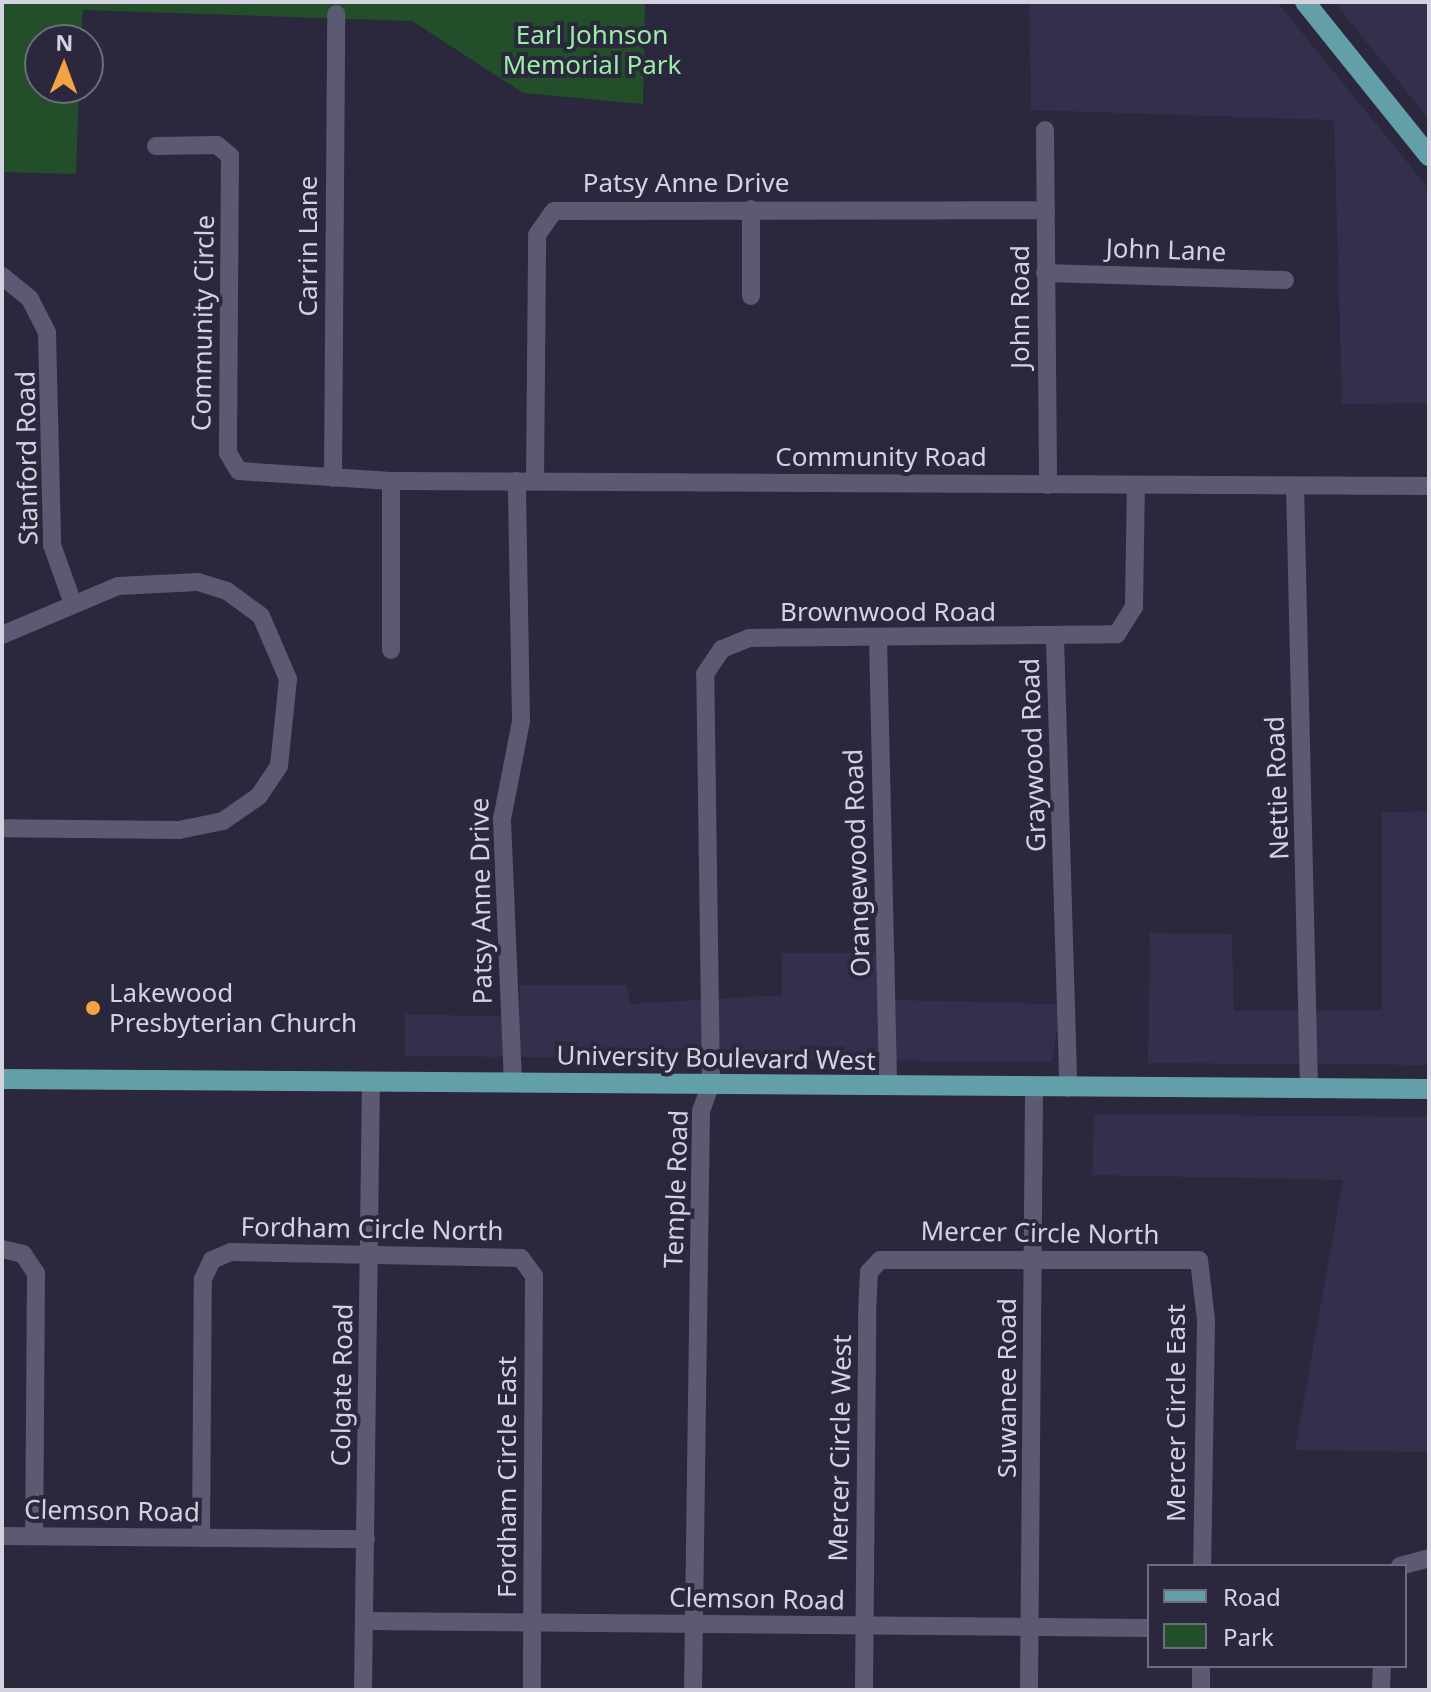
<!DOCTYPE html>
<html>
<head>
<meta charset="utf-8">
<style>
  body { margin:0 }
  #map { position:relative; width:1431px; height:1692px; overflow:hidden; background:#2b273d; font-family:"Noto Sans",sans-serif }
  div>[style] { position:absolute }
  .built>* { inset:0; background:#342f4c }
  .green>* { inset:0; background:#224e2a }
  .minor>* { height:18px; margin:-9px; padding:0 9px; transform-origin:9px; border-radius:9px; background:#5c5972 }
  .major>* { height:20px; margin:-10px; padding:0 10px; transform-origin:10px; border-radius:10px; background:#639fa9 }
  .dots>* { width:22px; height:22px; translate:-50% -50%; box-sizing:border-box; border:4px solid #2b273d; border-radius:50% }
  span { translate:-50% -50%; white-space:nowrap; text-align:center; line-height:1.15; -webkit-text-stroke:8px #2b273d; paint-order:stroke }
  .park-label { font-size:26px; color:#99eda4 }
  .street-label { font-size:26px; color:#d4d2e1 }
  .poi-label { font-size:26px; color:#d4d2e1 }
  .left { translate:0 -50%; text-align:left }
  .frame { position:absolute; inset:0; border:4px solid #d4d2e1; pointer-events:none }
  .legend { position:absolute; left:1147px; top:1564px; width:260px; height:104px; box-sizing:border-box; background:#2b273d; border:2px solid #6f6b7f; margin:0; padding:10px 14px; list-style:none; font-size:24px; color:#d4d2e1 }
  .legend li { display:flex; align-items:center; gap:16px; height:40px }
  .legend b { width:40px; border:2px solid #6f6b7f }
  .north { position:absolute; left:24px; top:24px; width:80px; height:80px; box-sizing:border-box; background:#2b273d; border:2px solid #6f6b7f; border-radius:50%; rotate:1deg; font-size:22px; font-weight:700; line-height:32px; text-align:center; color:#d4d2e1 }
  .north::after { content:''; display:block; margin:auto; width:28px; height:36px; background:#f3a442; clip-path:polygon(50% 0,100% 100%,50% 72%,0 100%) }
</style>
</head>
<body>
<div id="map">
  <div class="built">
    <i style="clip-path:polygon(1029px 2px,1277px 2px,1429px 189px,1429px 403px,1342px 404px,1334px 120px,1031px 110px)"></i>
    <i style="clip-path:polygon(1334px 2px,1429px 2px,1429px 119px)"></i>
    <i style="clip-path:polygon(1429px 811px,1429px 1065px,1148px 1063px,1150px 933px,1232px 934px,1234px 1011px,1382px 1010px,1382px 812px)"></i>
    <i style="clip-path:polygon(782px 953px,895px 953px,895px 1000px,1061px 1004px,1052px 1062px,405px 1056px,405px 1014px,519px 1017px,520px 985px,627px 985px,630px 1004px,782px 995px)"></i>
    <i style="clip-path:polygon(1094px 1114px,1429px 1117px,1429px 1452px,1295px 1450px,1343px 1180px,1092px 1175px)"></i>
  </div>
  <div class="green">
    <i style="clip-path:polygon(2px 2px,645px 2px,643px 104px,523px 93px,412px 21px,83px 10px,81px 40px,40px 40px,40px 88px,79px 88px,76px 174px,2px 172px)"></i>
  </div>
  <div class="minor">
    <i style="left:1045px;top:130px;width:355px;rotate:89.5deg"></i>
    <i style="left:156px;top:146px;width:61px;rotate:-0.9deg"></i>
    <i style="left:217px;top:145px;width:17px;rotate:40deg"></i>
    <i style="left:230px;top:156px;width:297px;rotate:90.4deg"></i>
    <i style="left:228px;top:453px;width:21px;rotate:59deg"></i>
    <i style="left:239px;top:471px;width:152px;rotate:3.8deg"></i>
    <i style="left:391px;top:481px;width:1038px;rotate:0.28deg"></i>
    <i style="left:751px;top:209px;width:87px;rotate:90deg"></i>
    <i style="left:1045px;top:273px;width:240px;rotate:1.7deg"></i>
    <i style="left:2px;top:276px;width:36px;rotate:39deg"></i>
    <i style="left:30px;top:299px;width:38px;rotate:63deg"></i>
    <i style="left:47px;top:333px;width:212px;rotate:88.6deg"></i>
    <i style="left:52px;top:545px;width:63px;rotate:70.4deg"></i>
    <i style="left:333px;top:478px;width:464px;rotate:-89.6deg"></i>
    <i style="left:535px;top:481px;width:246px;rotate:-89.5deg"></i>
    <i style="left:537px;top:235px;width:29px;rotate:-55deg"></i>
    <i style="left:554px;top:211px;width:492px;rotate:-0.1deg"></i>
    <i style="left:1295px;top:486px;width:602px;rotate:88.67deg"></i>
    <i style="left:2px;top:635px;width:126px;rotate:-22.9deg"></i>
    <i style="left:118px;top:586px;width:80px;rotate:-2.9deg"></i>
    <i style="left:198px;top:582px;width:30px;rotate:17deg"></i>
    <i style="left:227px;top:591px;width:42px;rotate:36.3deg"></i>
    <i style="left:261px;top:616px;width:69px;rotate:66.8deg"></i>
    <i style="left:288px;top:679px;width:87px;rotate:95.9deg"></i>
    <i style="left:279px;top:766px;width:36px;rotate:124deg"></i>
    <i style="left:259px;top:796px;width:44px;rotate:145.2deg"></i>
    <i style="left:223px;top:821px;width:45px;rotate:168.4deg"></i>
    <i style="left:179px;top:830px;width:177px;rotate:-179.4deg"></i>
    <i style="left:878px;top:638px;width:448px;rotate:88.7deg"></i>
    <i style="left:1055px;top:638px;width:450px;rotate:88.3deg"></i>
    <i style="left:391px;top:650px;width:169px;rotate:-90deg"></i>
    <i style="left:513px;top:1083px;width:264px;rotate:-92.4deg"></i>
    <i style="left:502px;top:819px;width:100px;rotate:-79deg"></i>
    <i style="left:521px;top:721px;width:240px;rotate:-91deg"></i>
    <i style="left:2px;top:1249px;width:22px;rotate:13deg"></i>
    <i style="left:23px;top:1254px;width:23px;rotate:56deg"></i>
    <i style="left:36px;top:1273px;width:263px;rotate:90.4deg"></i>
    <i style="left:2px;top:1536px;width:364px;rotate:0.5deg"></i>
    <i style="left:201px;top:1538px;width:259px;rotate:-89.6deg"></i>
    <i style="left:203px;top:1279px;width:21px;rotate:-65deg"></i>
    <i style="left:212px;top:1260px;width:21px;rotate:-23deg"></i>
    <i style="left:231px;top:1252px;width:290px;rotate:1.2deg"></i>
    <i style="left:521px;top:1258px;width:22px;rotate:54deg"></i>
    <i style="left:534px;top:1276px;width:414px;rotate:90.3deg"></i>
    <i style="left:1400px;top:1566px;width:30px;rotate:-15deg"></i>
    <i style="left:364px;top:1621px;width:785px;rotate:0.51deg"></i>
    <i style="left:363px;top:1690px;width:609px;rotate:-89.25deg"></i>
    <i style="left:693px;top:1690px;width:579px;rotate:-89.21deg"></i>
    <i style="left:701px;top:1111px;width:29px;rotate:-70deg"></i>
    <i style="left:711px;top:1084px;width:410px;rotate:-90.8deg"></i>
    <i style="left:705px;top:674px;width:30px;rotate:-56deg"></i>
    <i style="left:722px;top:649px;width:29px;rotate:-22deg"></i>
    <i style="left:749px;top:638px;width:368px;rotate:-0.6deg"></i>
    <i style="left:1117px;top:634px;width:32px;rotate:-58deg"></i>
    <i style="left:1134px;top:607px;width:122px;rotate:-89.1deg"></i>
    <i style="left:864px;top:1690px;width:376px;rotate:-89.5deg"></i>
    <i style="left:867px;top:1314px;width:42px;rotate:-87.3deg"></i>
    <i style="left:869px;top:1272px;width:16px;rotate:-47deg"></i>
    <i style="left:880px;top:1260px;width:319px"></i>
    <i style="left:1199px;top:1260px;width:60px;rotate:83.3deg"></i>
    <i style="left:1206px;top:1320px;width:246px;rotate:90.9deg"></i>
    <i style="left:1029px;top:1690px;width:603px;rotate:-89.52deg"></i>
    <i style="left:1201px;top:1690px;width:24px;rotate:-90deg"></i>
    <i style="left:1381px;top:1690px;width:24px;rotate:-88deg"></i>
  </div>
  <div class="major">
    <i style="left:1305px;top:2px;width:198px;rotate:51.2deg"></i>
    <i style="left:2px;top:1079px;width:1427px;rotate:0.4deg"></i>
  </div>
  <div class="dots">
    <i style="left:93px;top:1008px;background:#f3a442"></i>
  </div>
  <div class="park-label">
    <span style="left:592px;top:50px">Earl Johnson<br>Memorial Park</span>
  </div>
  <div class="street-label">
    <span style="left:686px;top:183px">Patsy Anne Drive</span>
    <span style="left:308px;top:246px;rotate:-90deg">Carrin Lane</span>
    <span style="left:1166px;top:250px;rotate:2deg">John Lane</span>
    <span style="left:1020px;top:307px;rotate:-90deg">John Road</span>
    <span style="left:203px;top:323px;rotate:-89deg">Community Circle</span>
    <span style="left:881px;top:457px">Community Road</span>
    <span style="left:27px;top:458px;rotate:-91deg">Stanford Road</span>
    <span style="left:888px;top:612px">Brownwood Road</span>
    <span style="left:1033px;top:755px;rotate:-92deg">Graywood Road</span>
    <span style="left:1277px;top:788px;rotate:-92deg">Nettie Road</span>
    <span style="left:857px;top:863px;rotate:-92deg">Orangewood Road</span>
    <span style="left:481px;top:901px;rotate:-91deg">Patsy Anne Drive</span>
    <span style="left:716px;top:1058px;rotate:1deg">University Boulevard West</span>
    <span style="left:676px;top:1189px;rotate:-88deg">Temple Road</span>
    <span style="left:372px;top:1229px;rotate:1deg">Fordham Circle North</span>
    <span style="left:1040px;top:1233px;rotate:1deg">Mercer Circle North</span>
    <span style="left:342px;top:1385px;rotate:-89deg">Colgate Road</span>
    <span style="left:1007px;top:1388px;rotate:-90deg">Suwanee Road</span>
    <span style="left:1176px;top:1413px;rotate:-90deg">Mercer Circle East</span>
    <span style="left:840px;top:1448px;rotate:-89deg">Mercer Circle West</span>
    <span style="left:507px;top:1477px;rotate:-90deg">Fordham Circle East</span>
    <span style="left:112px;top:1511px;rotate:1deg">Clemson Road</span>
    <span style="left:757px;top:1599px;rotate:1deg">Clemson Road</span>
  </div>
  <div class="poi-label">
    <span class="left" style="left:109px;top:1008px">Lakewood<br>Presbyterian Church</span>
  </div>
  <div class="frame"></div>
  <ul class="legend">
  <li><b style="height:10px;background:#639fa9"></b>Road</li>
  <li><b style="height:22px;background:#224e2a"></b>Park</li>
  </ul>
  <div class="north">N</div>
</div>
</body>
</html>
